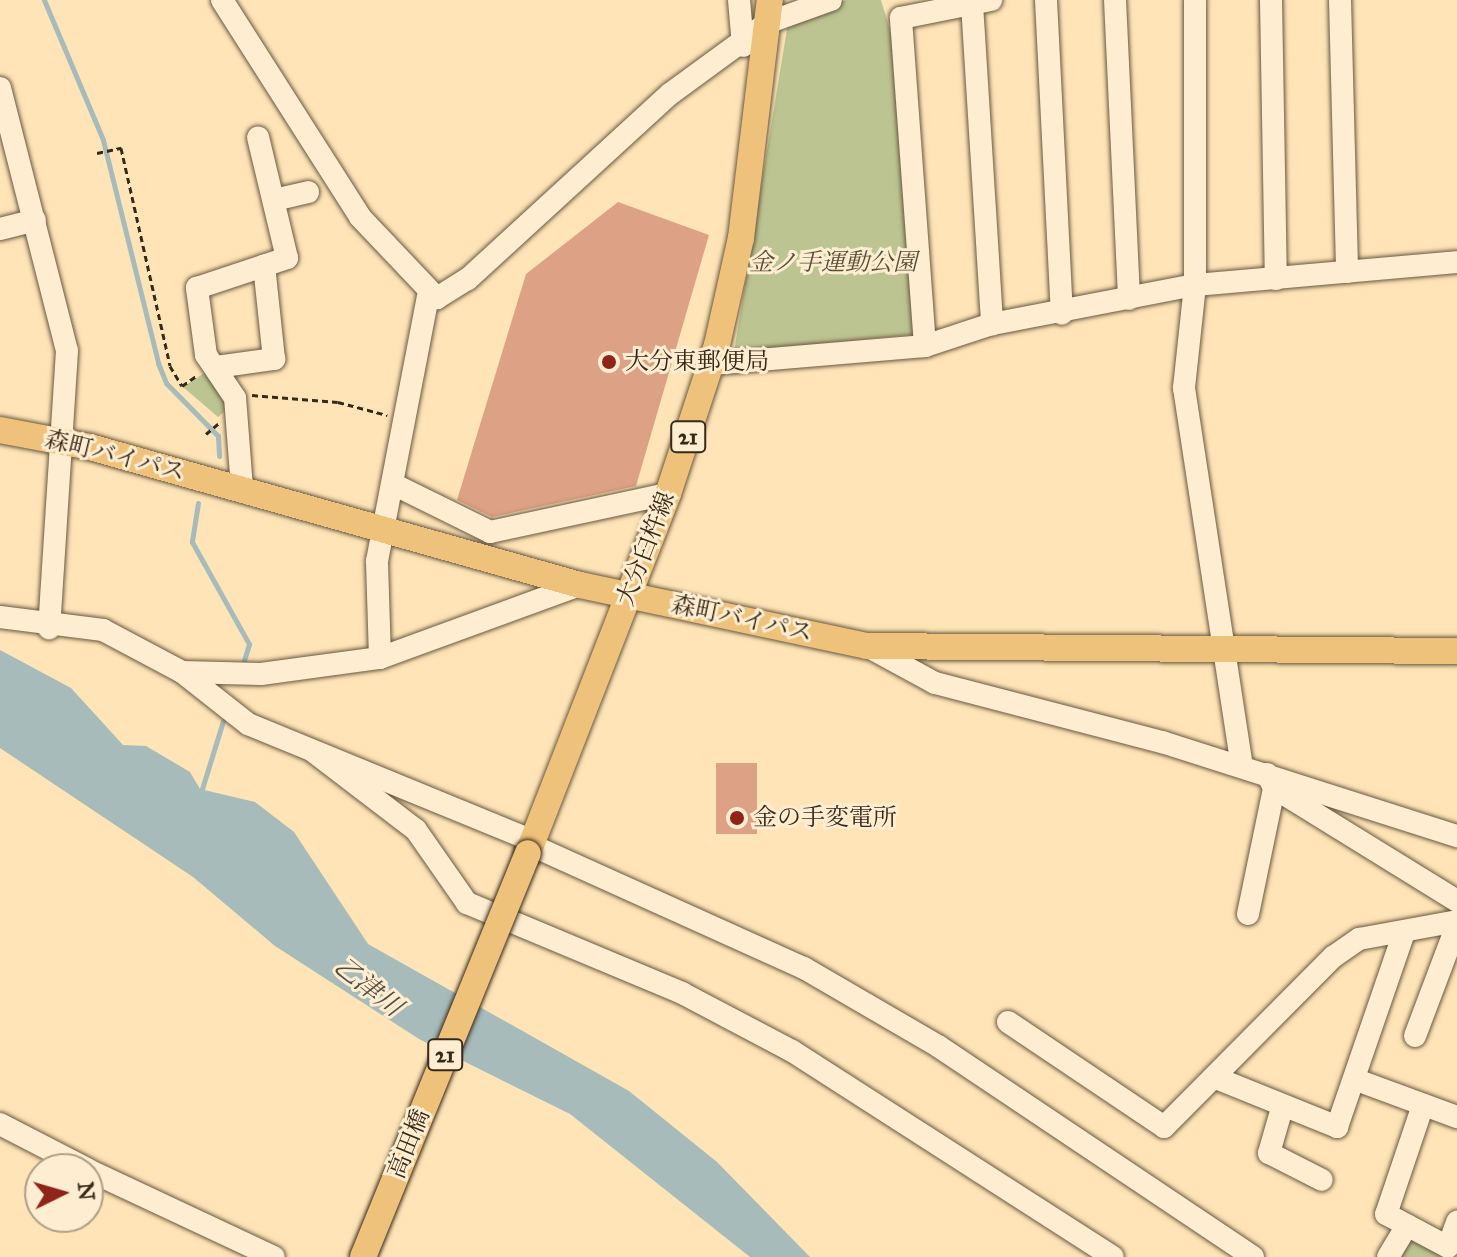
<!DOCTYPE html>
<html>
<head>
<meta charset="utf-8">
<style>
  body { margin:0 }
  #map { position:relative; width:1457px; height:1257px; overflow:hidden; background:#fee4b6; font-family:"IM FELL Great Primer","Noto Serif JP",serif }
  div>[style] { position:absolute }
  .green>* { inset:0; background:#bcc591 }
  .water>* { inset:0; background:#a7bbbb }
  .stream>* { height:5px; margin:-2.5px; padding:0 2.5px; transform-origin:2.5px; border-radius:2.5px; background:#a7bbbb }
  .building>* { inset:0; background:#dda185; transform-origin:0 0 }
  .path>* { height:3px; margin-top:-1.5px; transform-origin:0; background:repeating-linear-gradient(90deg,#37291a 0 6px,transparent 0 10px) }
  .roads { filter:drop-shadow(0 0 2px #695841) drop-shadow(0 0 2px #695841) }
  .minor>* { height:22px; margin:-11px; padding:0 11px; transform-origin:11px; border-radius:11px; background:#feedd0 }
  .major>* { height:26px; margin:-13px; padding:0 13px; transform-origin:13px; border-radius:13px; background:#efc27b }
  .bridges { filter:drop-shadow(0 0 2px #37291a) drop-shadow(0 0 2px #37291a) }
  .major-bridge>* { height:26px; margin:-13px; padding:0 13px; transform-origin:13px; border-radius:13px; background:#efc27b }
  .dots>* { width:22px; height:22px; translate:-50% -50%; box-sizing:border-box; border:4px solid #feedd0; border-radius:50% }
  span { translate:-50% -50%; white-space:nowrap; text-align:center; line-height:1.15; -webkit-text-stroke:6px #feedd0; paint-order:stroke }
  .shield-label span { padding:2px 6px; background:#feedd0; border:2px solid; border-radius:6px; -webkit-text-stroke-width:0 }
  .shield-label { font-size:22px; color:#37291a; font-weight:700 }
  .park-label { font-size:24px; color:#585038; font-style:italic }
  .poi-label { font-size:24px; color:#37291a }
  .left { translate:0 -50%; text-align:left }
  .street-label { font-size:24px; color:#37291a }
  .water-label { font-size:26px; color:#534e42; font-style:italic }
  .north { position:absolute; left:24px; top:1153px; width:80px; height:80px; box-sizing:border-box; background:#feedd0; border:2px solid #ae9f87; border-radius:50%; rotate:85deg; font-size:22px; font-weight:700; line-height:32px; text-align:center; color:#37291a }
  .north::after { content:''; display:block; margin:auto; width:28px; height:36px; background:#8f2418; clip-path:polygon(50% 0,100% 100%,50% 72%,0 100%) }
</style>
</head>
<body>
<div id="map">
  <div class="green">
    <i style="clip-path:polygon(846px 0,881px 0,894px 43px,919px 334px,734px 352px,788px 23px)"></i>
    <i style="clip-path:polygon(209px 370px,228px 408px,218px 417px,183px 387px)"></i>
    <i style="clip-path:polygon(1410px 1237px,1443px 1257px,1393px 1257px)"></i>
  </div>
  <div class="water">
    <i style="clip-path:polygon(0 650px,71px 688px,123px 745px,146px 746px,190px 772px,200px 789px,255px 802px,294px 832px,368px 944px,629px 1091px,717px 1162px,810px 1257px,750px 1257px,570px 1114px,419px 1039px,275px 946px,193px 877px,0 748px)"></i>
  </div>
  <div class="stream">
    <i style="left:44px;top:0;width:152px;rotate:67.1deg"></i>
    <i style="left:103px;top:140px;width:230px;rotate:76.1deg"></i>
    <i style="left:158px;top:363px;width:22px;rotate:68deg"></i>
    <i style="left:166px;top:383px;width:74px;rotate:45.5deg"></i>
    <i style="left:218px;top:436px;width:20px;rotate:87deg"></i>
    <i style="left:198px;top:503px;width:39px;rotate:99deg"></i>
    <i style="left:192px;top:542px;width:117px;rotate:60.8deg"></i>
    <i style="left:249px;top:644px;width:17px;rotate:107deg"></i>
    <i style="left:201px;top:792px;width:74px;rotate:-72.8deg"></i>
  </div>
  <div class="building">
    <i style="clip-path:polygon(618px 202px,709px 235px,636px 486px,492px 517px,457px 500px,526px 274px)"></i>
    <i style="left:757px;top:763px;width:71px;height:41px;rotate:90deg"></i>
  </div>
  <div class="path">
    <i style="left:97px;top:153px;width:25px;rotate:-12deg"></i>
    <i style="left:121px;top:148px;width:223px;rotate:77.3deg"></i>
    <i style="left:170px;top:366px;width:23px;rotate:59deg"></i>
    <i style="left:182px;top:386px;width:19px;rotate:-35deg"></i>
    <i style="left:252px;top:395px;width:86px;rotate:4.7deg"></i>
    <i style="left:338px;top:402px;width:51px;rotate:14.9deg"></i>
    <i style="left:206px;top:434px;width:16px;rotate:-40deg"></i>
  </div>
  <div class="roads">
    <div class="minor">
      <i style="left:222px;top:0;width:257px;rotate:57.5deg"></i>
      <i style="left:360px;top:217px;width:112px;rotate:46.5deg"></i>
      <i style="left:437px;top:298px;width:36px;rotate:-32deg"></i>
      <i style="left:468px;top:279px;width:274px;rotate:-42.5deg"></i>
      <i style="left:670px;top:94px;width:120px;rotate:-36.2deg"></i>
      <i style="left:767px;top:23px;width:68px;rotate:-19.8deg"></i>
      <i style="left:739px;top:0;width:46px;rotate:85deg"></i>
      <i style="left:1046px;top:0;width:314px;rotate:87.1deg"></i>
      <i style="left:1115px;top:0;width:299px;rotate:87.3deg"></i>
      <i style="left:1195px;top:0;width:285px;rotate:90deg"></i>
      <i style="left:1195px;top:285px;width:104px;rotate:96.1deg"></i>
      <i style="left:1184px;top:388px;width:382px;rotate:81.3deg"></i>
      <i style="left:1271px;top:0;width:279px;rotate:89deg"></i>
      <i style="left:1340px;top:0;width:272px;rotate:88.5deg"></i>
      <i style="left:972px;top:4px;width:321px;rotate:86.4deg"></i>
      <i style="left:0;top:88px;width:271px;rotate:75.7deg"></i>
      <i style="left:67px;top:351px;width:278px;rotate:93.7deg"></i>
      <i style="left:274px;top:200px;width:35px;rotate:-13deg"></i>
      <i style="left:0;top:229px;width:36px;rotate:-14deg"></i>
      <i style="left:925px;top:346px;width:329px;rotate:-94.2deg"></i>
      <i style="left:901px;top:18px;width:92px;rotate:-11.3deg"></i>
      <i style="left:711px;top:364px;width:215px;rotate:-4.8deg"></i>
      <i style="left:925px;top:346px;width:71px;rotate:-18.2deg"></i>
      <i style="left:992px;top:324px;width:207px;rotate:-10.9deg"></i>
      <i style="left:1195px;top:285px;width:263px;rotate:-5deg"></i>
      <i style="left:216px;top:367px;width:59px;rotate:-7.9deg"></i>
      <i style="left:274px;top:359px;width:94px;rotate:-96.1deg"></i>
      <i style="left:395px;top:485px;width:106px;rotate:26.3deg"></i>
      <i style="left:490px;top:532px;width:182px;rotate:-12.1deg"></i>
      <i style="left:242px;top:488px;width:90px;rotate:-94.4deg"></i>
      <i style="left:235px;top:398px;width:52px;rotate:-124deg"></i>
      <i style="left:206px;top:355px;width:68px;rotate:-97.7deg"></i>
      <i style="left:197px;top:288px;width:95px;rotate:-18.4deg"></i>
      <i style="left:287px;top:258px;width:124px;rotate:-103.5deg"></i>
      <i style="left:0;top:617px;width:104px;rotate:7.2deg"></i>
      <i style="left:103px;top:630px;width:89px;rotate:28deg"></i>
      <i style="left:182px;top:672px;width:79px;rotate:1.5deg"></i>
      <i style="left:261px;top:674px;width:120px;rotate:-7.7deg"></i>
      <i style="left:380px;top:658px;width:213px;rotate:-20.1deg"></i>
      <i style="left:867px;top:646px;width:77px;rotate:28.6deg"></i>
      <i style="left:935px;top:683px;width:235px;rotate:14.6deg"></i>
      <i style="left:1162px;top:742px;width:310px;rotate:17.7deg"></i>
      <i style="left:380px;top:658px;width:97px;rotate:-91.8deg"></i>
      <i style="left:377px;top:561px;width:271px;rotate:-79.1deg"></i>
      <i style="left:182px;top:672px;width:84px;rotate:38.2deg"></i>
      <i style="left:248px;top:724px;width:308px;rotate:22.3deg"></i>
      <i style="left:314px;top:752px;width:128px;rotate:37.4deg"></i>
      <i style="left:416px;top:830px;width:89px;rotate:55.1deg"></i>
      <i style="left:467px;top:903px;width:233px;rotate:22.7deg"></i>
      <i style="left:682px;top:993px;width:124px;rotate:27.8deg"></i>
      <i style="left:792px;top:1051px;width:381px;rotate:32.7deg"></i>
      <i style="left:1267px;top:774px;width:16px;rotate:63deg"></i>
      <i style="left:1274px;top:788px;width:215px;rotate:31.7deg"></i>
      <i style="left:531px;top:845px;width:299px;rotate:24.3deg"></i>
      <i style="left:804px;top:968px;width:155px;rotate:30.2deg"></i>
      <i style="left:938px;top:1046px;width:379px;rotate:33.8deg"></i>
      <i style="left:1248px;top:914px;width:129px;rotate:-78.3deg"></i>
      <i style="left:1008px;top:1022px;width:188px;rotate:33.9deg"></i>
      <i style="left:1164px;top:1127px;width:240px;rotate:-45.2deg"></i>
      <i style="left:1333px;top:957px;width:32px;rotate:-35deg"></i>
      <i style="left:1359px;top:939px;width:100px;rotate:-10.4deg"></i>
      <i style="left:1415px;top:1036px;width:119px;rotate:-69.3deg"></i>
      <i style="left:1216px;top:1078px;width:131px;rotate:22deg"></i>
      <i style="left:1337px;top:1127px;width:203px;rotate:-71deg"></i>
      <i style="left:1354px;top:1079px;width:110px;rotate:20.3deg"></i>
      <i style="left:1423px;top:1105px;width:115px;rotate:108.7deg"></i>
      <i style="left:1386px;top:1214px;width:70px;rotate:28deg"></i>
      <i style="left:1448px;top:1247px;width:27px;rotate:-70deg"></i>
      <i style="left:1282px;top:1108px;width:47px;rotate:106.1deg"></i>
      <i style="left:1269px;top:1153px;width:59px;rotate:27deg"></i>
      <i style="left:0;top:1124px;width:98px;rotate:27.3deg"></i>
      <i style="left:88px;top:1170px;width:205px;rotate:25.1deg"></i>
      <i style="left:1388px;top:1257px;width:37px;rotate:-59deg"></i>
    </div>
    <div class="major">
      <i style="left:0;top:430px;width:92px;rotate:10.7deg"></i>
      <i style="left:90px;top:447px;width:509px;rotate:15.73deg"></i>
      <i style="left:580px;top:585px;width:293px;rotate:12deg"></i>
      <i style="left:867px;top:646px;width:590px;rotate:0.49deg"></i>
      <i style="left:528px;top:853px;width:385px;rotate:-68.7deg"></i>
      <i style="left:668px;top:494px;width:157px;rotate:-71.8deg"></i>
      <i style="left:717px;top:345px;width:110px;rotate:-77.4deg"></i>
      <i style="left:741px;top:238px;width:240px;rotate:-83.1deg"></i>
    </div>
  </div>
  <div class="bridges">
    <div class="major-bridge">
      <i style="left:363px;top:1257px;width:436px;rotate:-67.8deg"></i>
    </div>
  </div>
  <div class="dots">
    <i style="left:609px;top:362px;background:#8f2418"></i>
    <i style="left:737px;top:818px;background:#8f2418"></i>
  </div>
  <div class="shield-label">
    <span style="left:688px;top:437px">21</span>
    <span style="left:445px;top:1055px">21</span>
  </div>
  <div class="park-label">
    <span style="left:833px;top:263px">金ノ手運動公園</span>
  </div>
  <div class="poi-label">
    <span class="left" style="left:625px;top:362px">大分東郵便局</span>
    <span class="left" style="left:753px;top:818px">金の手変電所</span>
  </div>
  <div class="street-label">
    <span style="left:115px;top:456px;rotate:14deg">森町バイパス</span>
    <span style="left:646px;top:549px;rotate:-69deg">大分臼杵線</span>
    <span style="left:742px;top:619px;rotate:12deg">森町バイパス</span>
    <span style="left:409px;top:1144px;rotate:-68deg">高田橋</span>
  </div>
  <div class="water-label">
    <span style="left:368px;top:987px;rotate:38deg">乙津川</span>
  </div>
  <div class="north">N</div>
</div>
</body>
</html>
